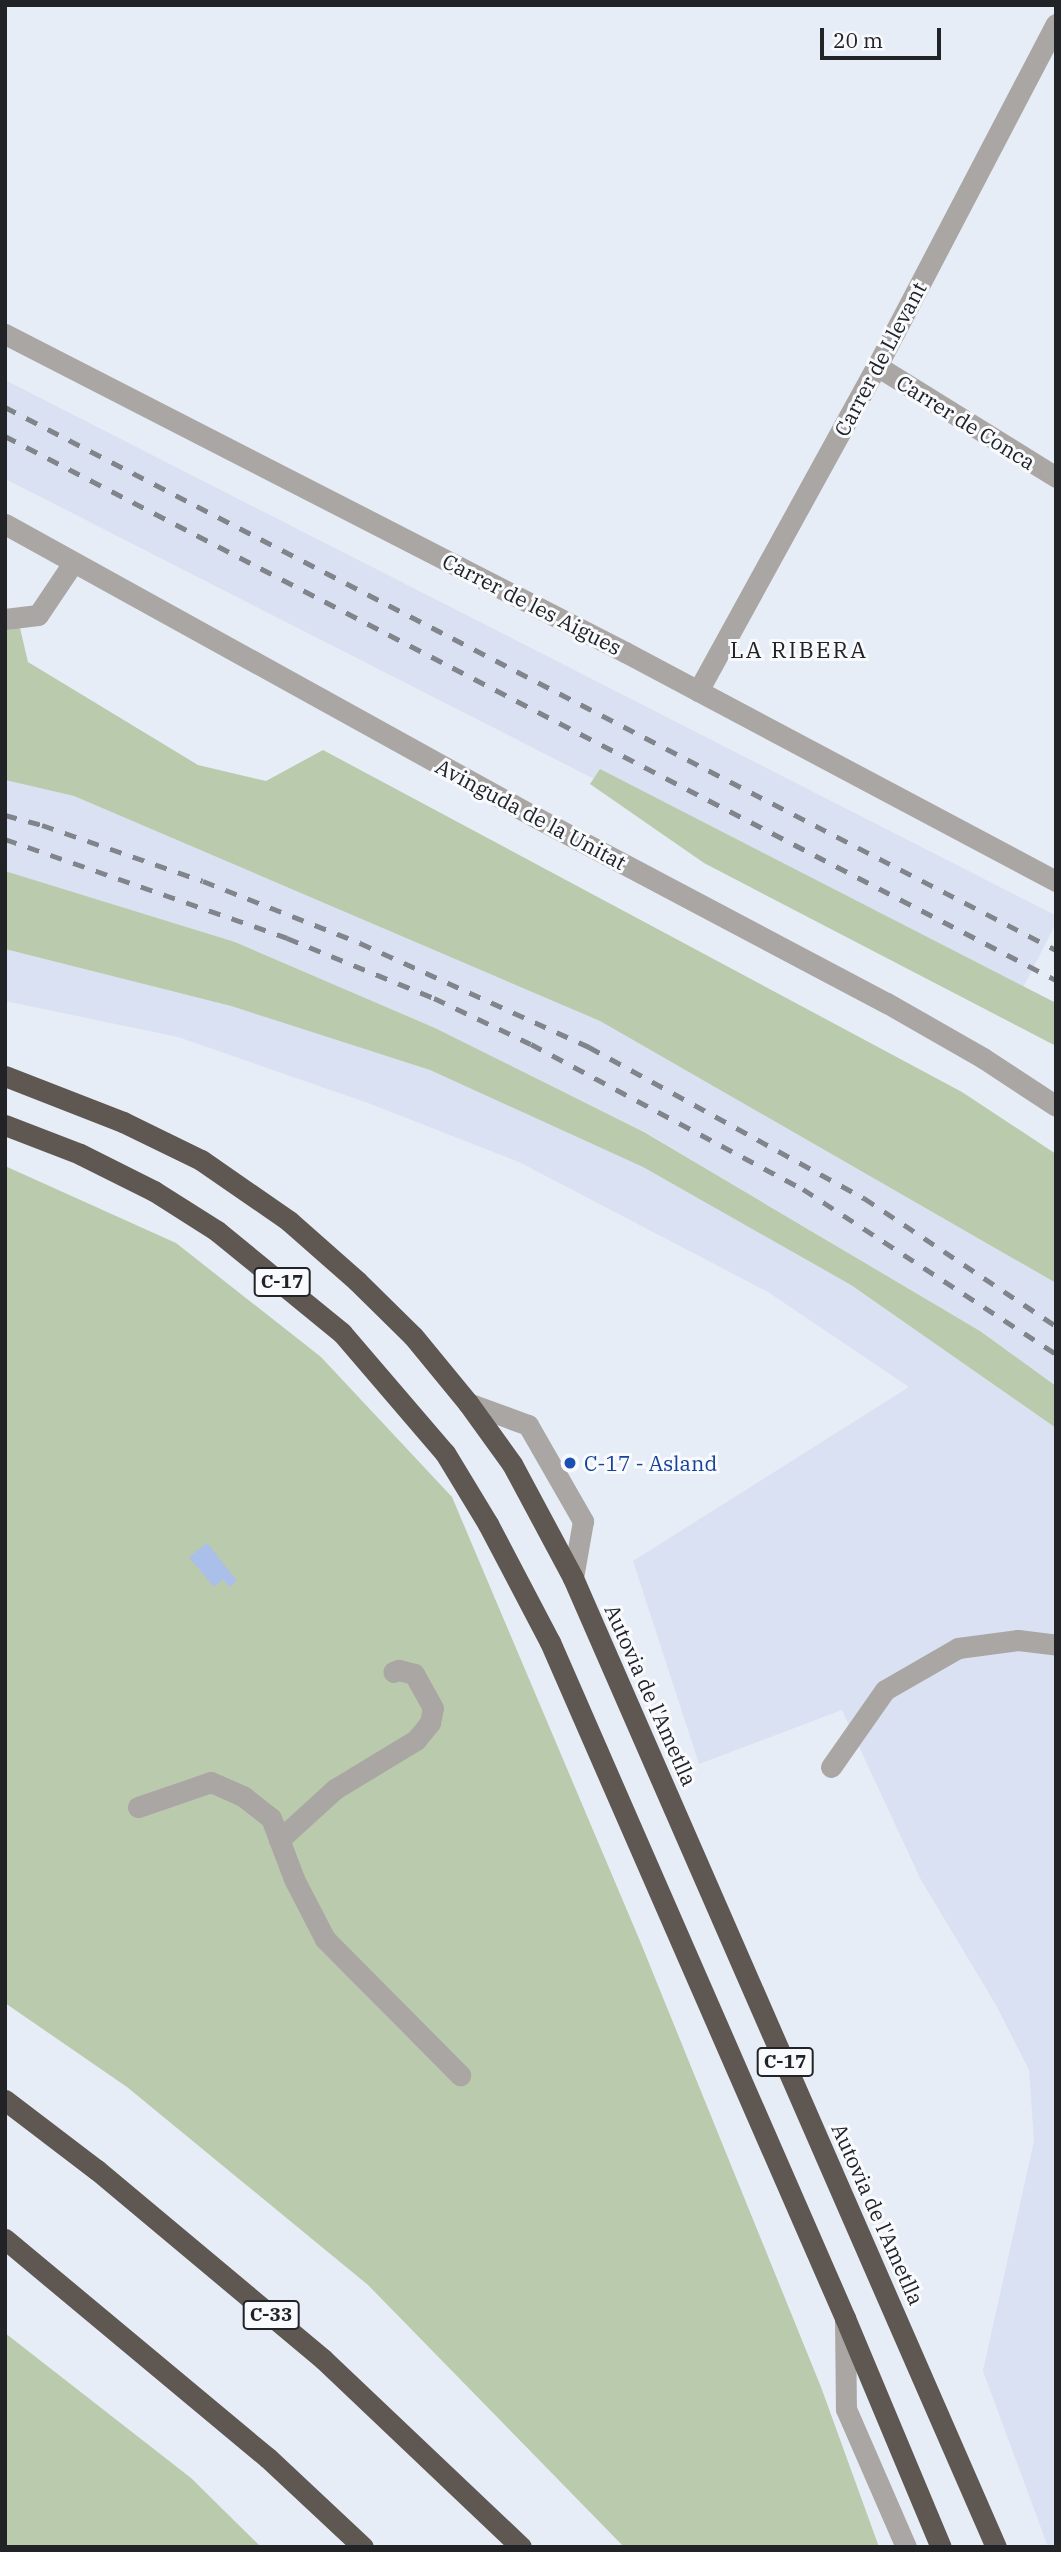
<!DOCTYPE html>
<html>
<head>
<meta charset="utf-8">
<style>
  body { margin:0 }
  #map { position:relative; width:1061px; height:2552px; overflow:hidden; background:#e7edf6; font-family:"IBM Plex Serif",serif }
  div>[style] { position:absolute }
  .built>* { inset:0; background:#d9e1f2; transform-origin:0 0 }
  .green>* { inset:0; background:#bacaad }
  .water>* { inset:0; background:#aabfea }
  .lane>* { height:21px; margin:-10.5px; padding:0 10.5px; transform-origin:10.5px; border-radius:10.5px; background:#aaa6a3 }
  .street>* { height:21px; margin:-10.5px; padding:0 10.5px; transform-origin:10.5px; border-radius:10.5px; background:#aaa6a3 }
  .highway>* { height:21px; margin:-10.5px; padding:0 10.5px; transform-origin:10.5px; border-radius:10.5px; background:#5f5751 }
  .rail>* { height:5px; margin-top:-2.5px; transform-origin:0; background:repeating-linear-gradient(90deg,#81858b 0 12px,transparent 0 24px) }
  .dots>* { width:19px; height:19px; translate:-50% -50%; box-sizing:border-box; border:4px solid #f8fafe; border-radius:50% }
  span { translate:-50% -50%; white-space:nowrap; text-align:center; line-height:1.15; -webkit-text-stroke:6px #f8fafe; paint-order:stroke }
  .shield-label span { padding:2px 5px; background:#f8fafe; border:2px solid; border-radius:5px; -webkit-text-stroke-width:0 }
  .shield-label { font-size:19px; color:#212326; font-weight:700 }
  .street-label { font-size:21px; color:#212326 }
  .transit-label { font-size:21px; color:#164399 }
  .left { translate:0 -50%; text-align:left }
  .neighbourhood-label { font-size:23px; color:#212326; letter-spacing:2px }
  .frame { position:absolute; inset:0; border:7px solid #212326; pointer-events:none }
  .scale { position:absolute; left:820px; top:28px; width:121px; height:32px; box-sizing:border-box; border:4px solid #212326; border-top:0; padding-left:9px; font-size:21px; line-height:24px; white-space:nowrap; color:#212326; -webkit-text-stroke:5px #f8fafe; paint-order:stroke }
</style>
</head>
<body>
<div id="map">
  <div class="built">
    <i style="left:5px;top:380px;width:1183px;height:88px;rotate:27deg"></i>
    <i style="clip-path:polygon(5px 780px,74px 796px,600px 1021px,1056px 1283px,1056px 1386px,980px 1331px,645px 1132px,435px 1028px,235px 942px,5px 871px)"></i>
    <i style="clip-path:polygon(5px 949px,231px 1006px,430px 1070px,643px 1167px,851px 1285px,1056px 1428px,1056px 2547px,1048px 2547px,983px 2371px,1034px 2141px,1029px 2070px,996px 2005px,921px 1880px,842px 1710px,699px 1764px,633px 1561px,909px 1387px,768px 1292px,519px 1162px,368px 1103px,178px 1037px,5px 1001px)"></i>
  </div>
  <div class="green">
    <i style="clip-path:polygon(20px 628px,28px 662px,198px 765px,266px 781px,323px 750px,962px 1092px,1056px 1154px,1056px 1283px,600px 1021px,74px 796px,5px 780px,5px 630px)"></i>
    <i style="clip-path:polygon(600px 769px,1056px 1003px,1056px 1046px,704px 863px,590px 784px)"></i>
    <i style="clip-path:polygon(5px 871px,235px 942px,435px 1028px,644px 1132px,980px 1331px,1056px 1386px,1056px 1428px,851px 1285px,643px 1167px,430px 1070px,231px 1006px,5px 949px)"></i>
    <i style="clip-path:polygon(5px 1166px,176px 1243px,321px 1357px,452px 1497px,640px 1941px,821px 2387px,879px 2547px,624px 2547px,368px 2285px,127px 2087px,5px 2003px)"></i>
    <i style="clip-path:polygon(5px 2333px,191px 2478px,261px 2547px,5px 2547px)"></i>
  </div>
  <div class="water">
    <i style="clip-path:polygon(207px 1543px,237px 1581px,229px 1587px,223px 1579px,214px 1587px,189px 1557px)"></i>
  </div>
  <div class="lane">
    <i style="left:468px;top:1403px;width:64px;rotate:20.1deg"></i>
    <i style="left:528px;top:1425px;width:111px;rotate:60.2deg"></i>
    <i style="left:583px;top:1521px;width:58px;rotate:100deg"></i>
    <i style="left:831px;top:1767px;width:94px;rotate:-55deg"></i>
    <i style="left:885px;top:1690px;width:84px;rotate:-29.9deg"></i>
    <i style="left:958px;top:1648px;width:61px;rotate:-7.6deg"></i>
    <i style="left:1018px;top:1640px;width:38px;rotate:7deg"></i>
    <i style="left:138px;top:1807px;width:77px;rotate:-18.9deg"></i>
    <i style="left:211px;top:1782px;width:36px;rotate:24deg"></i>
    <i style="left:244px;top:1797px;width:34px;rotate:38deg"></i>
    <i style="left:271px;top:1818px;width:65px;rotate:69.3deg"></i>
    <i style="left:294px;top:1879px;width:68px;rotate:62.7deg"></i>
    <i style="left:325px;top:1939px;width:192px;rotate:45.2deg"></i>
    <i style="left:279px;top:1840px;width:76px;rotate:-42.3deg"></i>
    <i style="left:335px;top:1789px;width:95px;rotate:-31.2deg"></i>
    <i style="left:416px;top:1740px;width:22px;rotate:-51deg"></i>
    <i style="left:430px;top:1723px;width:15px;rotate:-79deg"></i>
    <i style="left:433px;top:1708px;width:39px;rotate:-119deg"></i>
    <i style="left:414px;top:1674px;width:16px;rotate:-165deg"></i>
    <i style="left:399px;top:1670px;width:6px;rotate:162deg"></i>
    <i style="left:845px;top:2318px;width:91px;rotate:89.4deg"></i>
    <i style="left:846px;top:2409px;width:150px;rotate:66.5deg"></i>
  </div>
  <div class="street">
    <i style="left:5px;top:334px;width:697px;rotate:27.15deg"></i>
    <i style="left:625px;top:652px;width:488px;rotate:28deg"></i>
    <i style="left:877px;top:366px;width:211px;rotate:31.8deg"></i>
    <i style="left:5px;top:524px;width:608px;rotate:28.93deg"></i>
    <i style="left:537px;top:818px;width:396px;rotate:27.9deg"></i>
    <i style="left:887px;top:1003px;width:111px;rotate:29.8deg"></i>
    <i style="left:983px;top:1058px;width:87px;rotate:33.3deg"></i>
    <i style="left:5px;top:619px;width:33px;rotate:-7deg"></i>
    <i style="left:38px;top:615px;width:63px;rotate:-56.1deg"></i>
    <i style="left:698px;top:691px;width:371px;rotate:-61.2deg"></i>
    <i style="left:877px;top:366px;width:386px;rotate:-62.4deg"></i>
  </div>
  <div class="highway">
    <i style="left:5px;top:1076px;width:127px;rotate:21.3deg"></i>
    <i style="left:123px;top:1122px;width:87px;rotate:26deg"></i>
    <i style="left:201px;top:1160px;width:107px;rotate:34.7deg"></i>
    <i style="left:289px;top:1221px;width:91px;rotate:41.4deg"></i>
    <i style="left:357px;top:1281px;width:78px;rotate:44.5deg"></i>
    <i style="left:413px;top:1336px;width:87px;rotate:50.6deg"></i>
    <i style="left:468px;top:1403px;width:75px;rotate:54.2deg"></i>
    <i style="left:512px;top:1464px;width:129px;rotate:61.8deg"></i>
    <i style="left:573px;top:1578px;width:1057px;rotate:66.42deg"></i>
    <i style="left:5px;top:1125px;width:80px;rotate:21.1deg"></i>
    <i style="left:80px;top:1154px;width:83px;rotate:26.6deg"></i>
    <i style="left:154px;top:1191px;width:75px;rotate:32.4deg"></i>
    <i style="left:217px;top:1231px;width:161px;rotate:39.2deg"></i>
    <i style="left:342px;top:1333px;width:158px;rotate:49.4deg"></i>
    <i style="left:445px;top:1453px;width:83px;rotate:58.8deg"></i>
    <i style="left:488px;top:1524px;width:133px;rotate:62.3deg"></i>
    <i style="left:550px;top:1642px;width:738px;rotate:66.42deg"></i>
    <i style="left:845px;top:2318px;width:248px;rotate:67.3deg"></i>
    <i style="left:5px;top:2100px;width:116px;rotate:37.3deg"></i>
    <i style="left:97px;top:2170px;width:295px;rotate:39.9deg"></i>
    <i style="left:323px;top:2359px;width:273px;rotate:43.5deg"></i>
    <i style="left:5px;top:2239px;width:342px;rotate:39.8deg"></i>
    <i style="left:268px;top:2458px;width:130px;rotate:43.1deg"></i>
  </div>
  <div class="rail">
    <i style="left:5px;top:407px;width:1183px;rotate:27.32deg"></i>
    <i style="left:5px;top:436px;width:1183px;rotate:27.37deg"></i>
    <i style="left:5px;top:815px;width:38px;rotate:15deg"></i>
    <i style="left:42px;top:825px;width:170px;rotate:19.2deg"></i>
    <i style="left:203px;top:881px;width:169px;rotate:21.5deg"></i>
    <i style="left:360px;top:943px;width:252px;rotate:24.4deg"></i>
    <i style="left:589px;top:1047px;width:314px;rotate:28.8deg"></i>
    <i style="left:864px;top:1198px;width:231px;rotate:33.7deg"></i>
    <i style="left:5px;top:839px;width:299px;rotate:19.3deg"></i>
    <i style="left:287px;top:938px;width:159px;rotate:22.2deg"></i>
    <i style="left:434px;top:998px;width:107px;rotate:25.4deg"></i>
    <i style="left:531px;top:1044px;width:308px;rotate:28.1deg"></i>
    <i style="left:803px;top:1189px;width:302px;rotate:33.1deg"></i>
  </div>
  <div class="dots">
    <i style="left:570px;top:1463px;background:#1a4fb4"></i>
  </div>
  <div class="shield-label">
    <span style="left:282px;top:1282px">C-17</span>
    <span style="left:785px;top:2062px">C-17</span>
    <span style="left:271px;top:2315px">C-33</span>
  </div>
  <div class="street-label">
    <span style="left:880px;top:359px;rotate:-62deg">Carrer de Llevant</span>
    <span style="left:966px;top:422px;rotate:32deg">Carrer de Conca</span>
    <span style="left:532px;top:604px;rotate:27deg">Carrer de les Aigues</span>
    <span style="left:531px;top:814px;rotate:28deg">Avinguda de la Unitat</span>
    <span style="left:651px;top:1695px;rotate:66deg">Autovia de l'Ametlla</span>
    <span style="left:878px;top:2214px;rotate:66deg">Autovia de l'Ametlla</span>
  </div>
  <div class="transit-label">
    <span class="left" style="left:584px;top:1463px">C-17 - Asland</span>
  </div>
  <div class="neighbourhood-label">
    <span style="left:799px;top:649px">LA RIBERA</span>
  </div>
  <div class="frame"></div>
  <div class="scale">20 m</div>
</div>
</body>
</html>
